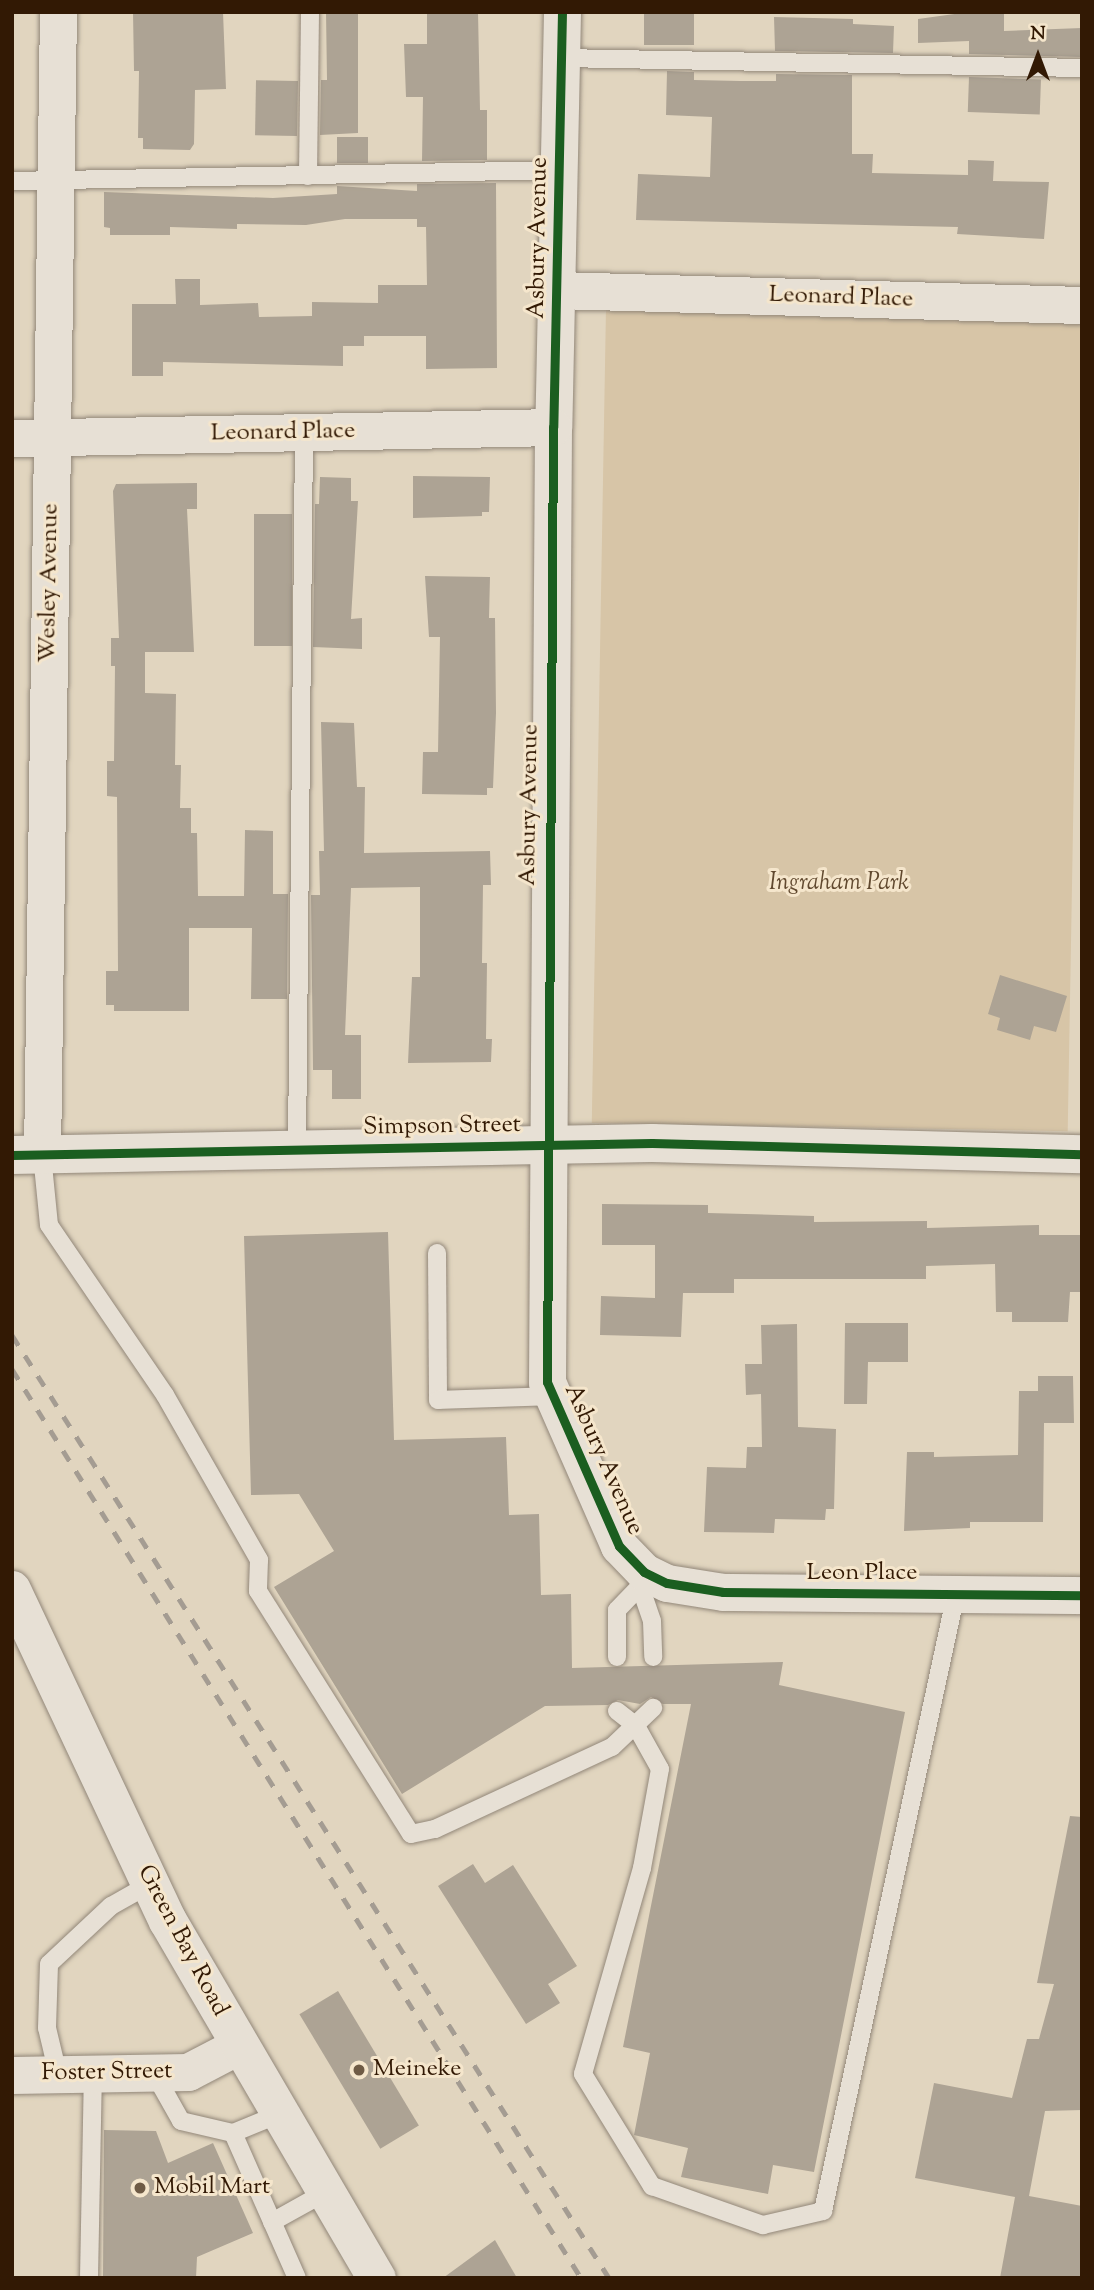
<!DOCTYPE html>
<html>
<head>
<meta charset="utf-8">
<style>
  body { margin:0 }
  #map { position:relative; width:1094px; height:2290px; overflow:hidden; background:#e1d5bf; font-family:"Sorts Mill Goudy",serif }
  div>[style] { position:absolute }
  .green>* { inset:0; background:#d7c5a7; transform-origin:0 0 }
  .building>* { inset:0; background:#ada394; transform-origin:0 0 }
  .roads { filter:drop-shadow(0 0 2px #928779) drop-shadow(0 0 2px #928779) }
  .service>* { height:18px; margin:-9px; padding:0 9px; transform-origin:9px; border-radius:9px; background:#e7e0d5 }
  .minor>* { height:37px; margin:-18.5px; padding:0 18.5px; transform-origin:18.5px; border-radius:18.5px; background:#e7e0d5 }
  .tertiary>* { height:38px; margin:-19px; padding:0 19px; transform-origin:19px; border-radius:19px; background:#e7e0d5 }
  .secondary>* { height:38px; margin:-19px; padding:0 19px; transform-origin:19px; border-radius:19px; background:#e7e0d5 }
  .rail>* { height:5px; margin-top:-2.5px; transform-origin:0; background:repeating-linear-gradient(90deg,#a49c92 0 12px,transparent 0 24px) }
  .cycleway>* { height:9px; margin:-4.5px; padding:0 4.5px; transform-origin:4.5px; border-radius:4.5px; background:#1b5e20 }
  .dots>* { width:19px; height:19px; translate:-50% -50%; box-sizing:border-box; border:4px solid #f5e6cc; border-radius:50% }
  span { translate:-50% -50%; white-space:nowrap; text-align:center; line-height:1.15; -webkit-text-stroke:6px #f5e6cc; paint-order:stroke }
  .street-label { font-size:24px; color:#321904 }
  .park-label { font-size:24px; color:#61492f; font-style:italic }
  .poi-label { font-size:24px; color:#321904 }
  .left { translate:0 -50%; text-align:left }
  .frame { position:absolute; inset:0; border:14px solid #321904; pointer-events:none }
  .north { position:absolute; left:1003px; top:21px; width:70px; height:70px; -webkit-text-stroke:5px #f5e6cc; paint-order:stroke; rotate:0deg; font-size:19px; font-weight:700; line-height:28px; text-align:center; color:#321904 }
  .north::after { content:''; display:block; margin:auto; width:24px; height:32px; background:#321904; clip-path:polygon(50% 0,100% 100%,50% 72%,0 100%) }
</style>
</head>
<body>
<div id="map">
  <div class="green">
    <i style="left:606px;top:308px;width:476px;height:815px;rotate:1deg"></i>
  </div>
  <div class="building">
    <i style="clip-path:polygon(133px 12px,223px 12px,226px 89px,195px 90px,194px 144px,190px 150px,143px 149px,143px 138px,138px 138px,139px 71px,134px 71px)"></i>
    <i style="clip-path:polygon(326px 12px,358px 12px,358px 133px,320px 135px,321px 80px,327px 80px)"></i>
    <i style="clip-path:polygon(427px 12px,478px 12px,480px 110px,487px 110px,487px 160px,422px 161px,423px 97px,406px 97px,404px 44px,427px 44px)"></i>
    <i style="left:644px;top:12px;width:50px;height:33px"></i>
    <i style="clip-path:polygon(969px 12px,1004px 12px,1004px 31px,1082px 28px,1082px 57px,969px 54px,969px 41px,918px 43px,918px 19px)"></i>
    <i style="clip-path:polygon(774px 17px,853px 19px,853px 24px,894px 26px,893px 53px,775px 51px)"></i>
    <i style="clip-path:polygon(667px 71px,694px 72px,694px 80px,740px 81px,776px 81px,776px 74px,852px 75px,852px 154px,873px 154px,872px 173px,968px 175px,968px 160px,994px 161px,993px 181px,1049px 182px,1044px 239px,957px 234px,958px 227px,636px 220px,638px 174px,710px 177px,712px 117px,666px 115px)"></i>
    <i style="left:969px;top:77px;width:72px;height:35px;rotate:2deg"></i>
    <i style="left:298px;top:81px;width:55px;height:42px;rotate:91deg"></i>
    <i style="left:337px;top:137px;width:31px;height:26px"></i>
    <i style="clip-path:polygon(496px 183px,497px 368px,426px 369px,426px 336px,364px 336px,364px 346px,343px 346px,343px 366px,163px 362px,163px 376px,132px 376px,132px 304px,176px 304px,175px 279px,200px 279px,200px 305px,258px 303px,259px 317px,312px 316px,312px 302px,378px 303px,378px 285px,427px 285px,426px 227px,417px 227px,417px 219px,345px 219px,306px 225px,237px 224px,237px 229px,170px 227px,170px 235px,110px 235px,110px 228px,104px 227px,104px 192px,273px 198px,337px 194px,337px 186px,417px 191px,417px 184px)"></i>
    <i style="clip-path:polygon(413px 476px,490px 477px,489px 512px,482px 512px,482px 516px,413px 518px)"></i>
    <i style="clip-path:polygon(320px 477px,351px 478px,351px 501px,358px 501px,351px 619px,362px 618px,362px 649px,313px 647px,315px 504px,319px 504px)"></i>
    <i style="clip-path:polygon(197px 483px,197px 509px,187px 509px,194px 652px,145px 652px,145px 693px,176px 694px,175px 765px,181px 765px,180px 808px,191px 808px,191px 833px,197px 833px,198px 896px,244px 896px,245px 830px,273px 831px,273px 894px,288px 894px,287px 999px,251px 999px,252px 928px,189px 928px,189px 1011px,114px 1011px,114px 1005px,106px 1005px,106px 971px,118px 971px,117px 797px,107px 796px,107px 761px,114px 761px,115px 666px,111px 666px,111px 638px,119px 638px,113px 491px,116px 484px)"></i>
    <i style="left:254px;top:514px;width:38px;height:132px"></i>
    <i style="clip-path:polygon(425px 576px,490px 577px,489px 618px,495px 618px,496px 713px,493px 788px,487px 788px,487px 795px,422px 794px,423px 752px,438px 752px,440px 637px,429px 637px)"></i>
    <i style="clip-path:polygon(321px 722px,354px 723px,357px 787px,365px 787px,364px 853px,490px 851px,491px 885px,483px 885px,482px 963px,487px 963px,486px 1039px,492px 1039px,491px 1062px,408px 1063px,412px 977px,420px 977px,420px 887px,351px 888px,345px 1035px,361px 1035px,361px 1099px,332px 1099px,332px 1070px,313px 1070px,311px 895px,320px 895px,319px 851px,324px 851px)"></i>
    <i style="clip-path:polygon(1000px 975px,1067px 996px,1056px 1032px,1034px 1026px,1030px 1040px,997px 1030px,1000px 1018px,988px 1014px)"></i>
    <i style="clip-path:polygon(602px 1204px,708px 1205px,708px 1213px,814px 1216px,814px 1222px,927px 1221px,927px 1228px,1039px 1225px,1039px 1235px,1082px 1235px,1082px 1292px,1070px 1292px,1068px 1322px,1012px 1322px,1012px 1312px,996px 1312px,995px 1264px,926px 1266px,926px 1279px,734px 1279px,734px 1293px,683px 1293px,681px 1337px,600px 1335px,601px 1296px,655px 1298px,655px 1245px,602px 1245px)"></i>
    <i style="clip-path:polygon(388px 1232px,394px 1440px,506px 1437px,509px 1515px,539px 1514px,541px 1595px,571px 1594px,572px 1668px,783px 1662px,779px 1685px,905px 1712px,814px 2172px,773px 2165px,768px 2194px,681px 2177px,688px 2148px,634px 2135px,650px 2053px,623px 2047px,691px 1704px,663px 1704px,651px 1697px,640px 1704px,618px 1700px,608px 1705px,545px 1706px,402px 1794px,274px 1587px,334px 1551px,299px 1494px,251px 1495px,244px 1236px)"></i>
    <i style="clip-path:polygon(845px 1323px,908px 1323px,908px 1362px,868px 1362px,867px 1404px,844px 1404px)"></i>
    <i style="clip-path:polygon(797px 1324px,798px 1427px,836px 1429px,834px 1509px,826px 1509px,825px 1520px,775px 1519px,774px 1533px,704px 1532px,707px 1467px,746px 1468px,747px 1447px,762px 1447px,761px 1394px,746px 1395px,745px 1364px,762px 1364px,761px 1325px)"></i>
    <i style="clip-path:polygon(1038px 1376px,1073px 1376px,1074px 1423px,1044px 1423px,1043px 1522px,970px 1522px,970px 1528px,904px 1531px,907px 1452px,934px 1452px,934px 1457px,1018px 1455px,1019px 1391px,1038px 1391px)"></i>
    <i style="clip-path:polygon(1070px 1816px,1082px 1817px,1082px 2110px,1045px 2111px,1029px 2196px,1082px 2206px,1082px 2278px,1000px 2278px,1015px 2197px,915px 2178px,934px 2083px,1012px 2098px,1027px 2039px,1039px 2039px,1054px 1984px,1037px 1983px)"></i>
    <i style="clip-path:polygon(473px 1864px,485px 1883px,513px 1865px,577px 1966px,548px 1984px,560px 2003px,526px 2024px,438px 1886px)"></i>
    <i style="left:338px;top:1991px;width:157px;height:45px;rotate:59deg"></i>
    <i style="clip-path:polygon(104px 2130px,156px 2131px,168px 2163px,213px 2143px,253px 2233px,197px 2257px,196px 2278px,103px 2278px)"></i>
    <i style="clip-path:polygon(495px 2240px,517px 2278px,443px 2278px)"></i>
  </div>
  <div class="roads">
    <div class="service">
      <i style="left:561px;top:58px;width:521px;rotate:1.1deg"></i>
      <i style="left:308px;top:176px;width:164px;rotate:-89.3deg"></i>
      <i style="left:12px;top:181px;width:548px;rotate:-1.15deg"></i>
      <i style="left:297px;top:1149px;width:717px;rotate:-89.44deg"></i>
      <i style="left:42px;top:1155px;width:70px;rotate:84.3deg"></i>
      <i style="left:49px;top:1225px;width:206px;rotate:55.7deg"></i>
      <i style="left:165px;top:1395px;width:190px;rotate:60.3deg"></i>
      <i style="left:259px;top:1560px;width:31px;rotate:92deg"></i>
      <i style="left:258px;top:1591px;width:287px;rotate:57.8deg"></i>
      <i style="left:411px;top:1834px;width:25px;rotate:-12deg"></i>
      <i style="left:435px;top:1829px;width:195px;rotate:-24.9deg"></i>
      <i style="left:612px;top:1747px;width:57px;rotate:-43.6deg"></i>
      <i style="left:437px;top:1253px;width:147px;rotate:89.6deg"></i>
      <i style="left:438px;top:1400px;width:115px;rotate:-2deg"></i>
      <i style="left:640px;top:1586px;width:37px;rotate:71deg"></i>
      <i style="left:652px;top:1621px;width:36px;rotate:88deg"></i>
      <i style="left:617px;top:1657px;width:47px;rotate:-90deg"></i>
      <i style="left:617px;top:1610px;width:33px;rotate:-46deg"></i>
      <i style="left:640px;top:1586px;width:15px;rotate:-74deg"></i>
      <i style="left:617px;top:1711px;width:24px;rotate:38deg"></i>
      <i style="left:636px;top:1726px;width:49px;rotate:60.8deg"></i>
      <i style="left:660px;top:1769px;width:101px;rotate:100.3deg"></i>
      <i style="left:642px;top:1868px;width:214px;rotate:106deg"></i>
      <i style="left:583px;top:2074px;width:132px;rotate:58.4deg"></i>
      <i style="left:652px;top:2186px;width:118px;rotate:19.4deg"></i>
      <i style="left:763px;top:2225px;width:62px;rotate:-13.1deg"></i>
      <i style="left:823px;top:2211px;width:631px;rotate:-77.84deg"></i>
      <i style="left:154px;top:2073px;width:55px;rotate:60.6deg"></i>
      <i style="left:181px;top:2121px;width:53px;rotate:13deg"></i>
      <i style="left:233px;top:2133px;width:158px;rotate:66.2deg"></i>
      <i style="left:58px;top:2074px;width:47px;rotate:-103.4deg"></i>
      <i style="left:47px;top:2028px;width:64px;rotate:-88.2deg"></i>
      <i style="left:49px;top:1964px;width:85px;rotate:-43.1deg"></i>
      <i style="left:111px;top:1906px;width:45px;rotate:-29.4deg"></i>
      <i style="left:233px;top:2133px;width:50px;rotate:-22.4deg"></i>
      <i style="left:272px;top:2222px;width:62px;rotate:-29.1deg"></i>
      <i style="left:89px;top:2278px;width:204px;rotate:-88.9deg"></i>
    </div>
    <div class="minor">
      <i style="left:562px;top:12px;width:415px;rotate:91.2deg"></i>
      <i style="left:553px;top:427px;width:955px;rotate:90.36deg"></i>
      <i style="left:547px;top:1382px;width:179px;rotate:66.3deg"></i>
      <i style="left:619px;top:1546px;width:36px;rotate:46deg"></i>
      <i style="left:644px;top:1572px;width:25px;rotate:26deg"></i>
      <i style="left:667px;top:1583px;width:57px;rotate:9.1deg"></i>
      <i style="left:723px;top:1592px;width:359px;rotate:0.5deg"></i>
      <i style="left:557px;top:290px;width:525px;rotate:1.64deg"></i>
      <i style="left:12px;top:438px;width:541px;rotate:-1.16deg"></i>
      <i style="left:42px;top:1155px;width:1143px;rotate:-89.2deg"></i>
      <i style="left:12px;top:2075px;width:176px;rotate:-1deg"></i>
      <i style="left:188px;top:2072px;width:56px;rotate:-27.5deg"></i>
    </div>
    <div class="tertiary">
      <i style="left:12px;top:1155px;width:640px;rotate:-1.07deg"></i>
      <i style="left:652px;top:1143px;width:430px;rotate:1.5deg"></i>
    </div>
    <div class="secondary">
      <i style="left:12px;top:1590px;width:366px;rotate:64.8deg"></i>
      <i style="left:168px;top:1921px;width:414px;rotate:59.7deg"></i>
    </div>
  </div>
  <div class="rail">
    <i style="left:12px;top:1335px;width:1116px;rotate:57.66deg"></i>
    <i style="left:12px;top:1369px;width:1072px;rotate:57.95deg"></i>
  </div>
  <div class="cycleway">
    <i style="left:562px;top:12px;width:415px;rotate:91.2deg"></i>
    <i style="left:553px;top:427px;width:955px;rotate:90.36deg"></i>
    <i style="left:547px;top:1382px;width:179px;rotate:66.3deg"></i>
    <i style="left:619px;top:1546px;width:36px;rotate:46deg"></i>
    <i style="left:644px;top:1572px;width:25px;rotate:26deg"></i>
    <i style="left:667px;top:1583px;width:57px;rotate:9.1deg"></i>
    <i style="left:723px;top:1592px;width:359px;rotate:0.5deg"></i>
    <i style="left:12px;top:1155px;width:640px;rotate:-1.07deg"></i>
    <i style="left:652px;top:1143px;width:430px;rotate:1.5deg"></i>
  </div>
  <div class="dots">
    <i style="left:359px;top:2070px;background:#6f5b45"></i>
    <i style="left:140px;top:2188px;background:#6f5b45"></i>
  </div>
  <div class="street-label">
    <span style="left:539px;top:238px;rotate:-89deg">Asbury Avenue</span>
    <span style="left:841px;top:298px;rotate:2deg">Leonard Place</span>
    <span style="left:283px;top:433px;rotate:-1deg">Leonard Place</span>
    <span style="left:50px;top:583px;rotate:-89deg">Wesley Avenue</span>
    <span style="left:530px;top:805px;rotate:-89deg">Asbury Avenue</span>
    <span style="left:442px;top:1127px;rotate:-1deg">Simpson Street</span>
    <span style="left:603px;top:1460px;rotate:66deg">Asbury Avenue</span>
    <span style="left:862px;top:1574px">Leon Place</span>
    <span style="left:182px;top:1941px;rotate:62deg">Green Bay Road</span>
    <span style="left:107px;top:2073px;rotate:-1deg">Foster Street</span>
  </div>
  <div class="park-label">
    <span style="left:839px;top:884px">Ingraham Park</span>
  </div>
  <div class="poi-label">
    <span class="left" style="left:373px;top:2070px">Meineke</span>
    <span class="left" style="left:154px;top:2188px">Mobil Mart</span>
  </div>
  <div class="frame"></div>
  <div class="north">N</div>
</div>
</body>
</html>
